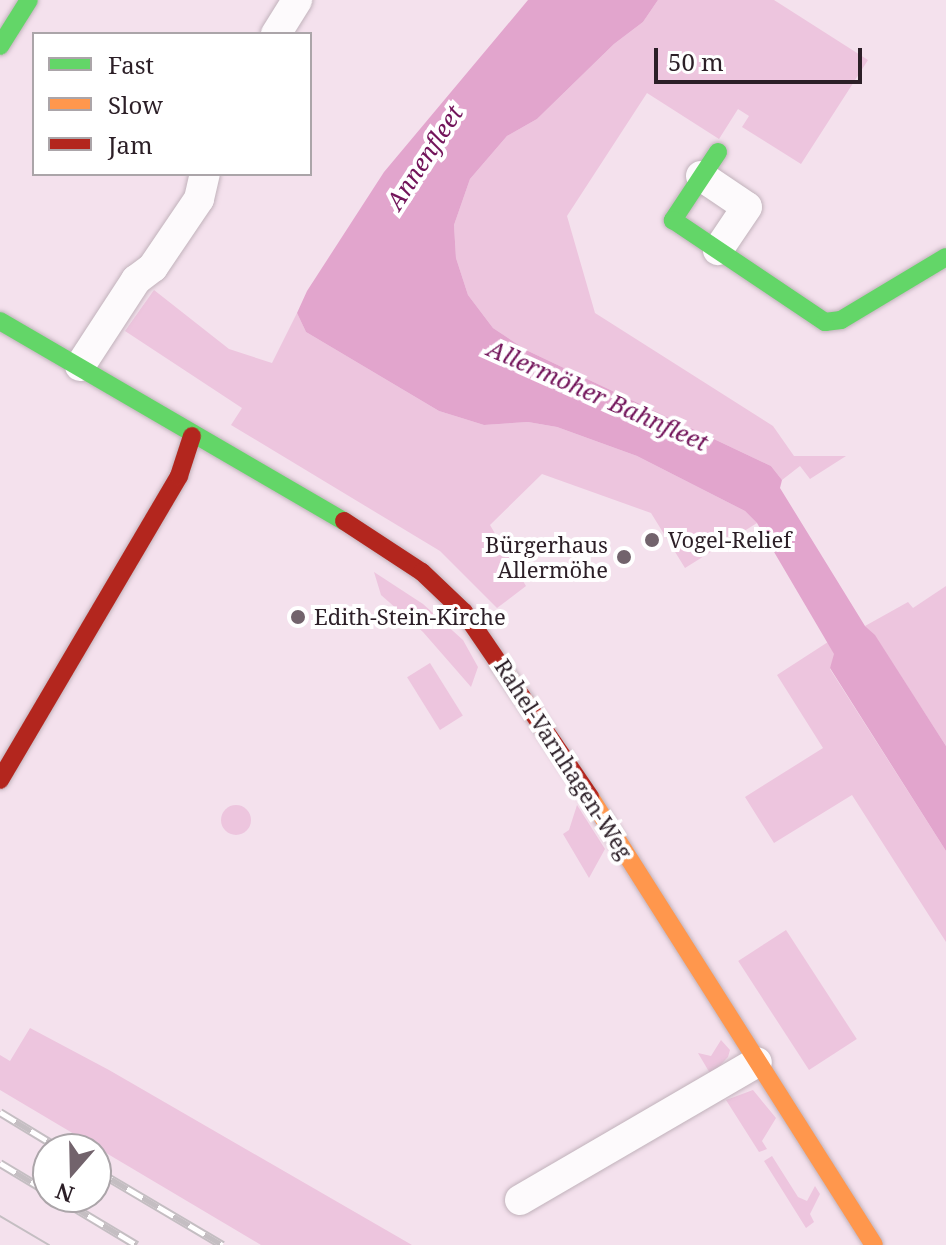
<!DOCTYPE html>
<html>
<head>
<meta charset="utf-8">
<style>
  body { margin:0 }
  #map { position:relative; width:946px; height:1245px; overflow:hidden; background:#f4e1ed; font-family:"Noto Serif",serif }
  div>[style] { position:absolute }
  .green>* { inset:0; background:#edc5de; transform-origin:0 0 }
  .round { border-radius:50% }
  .water>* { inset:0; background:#e2a5cd }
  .roads { filter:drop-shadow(0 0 2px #c1b2bb) drop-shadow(0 0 2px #c1b2bb) }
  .street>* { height:30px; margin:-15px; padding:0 15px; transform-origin:15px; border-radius:15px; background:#fdfafc }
  .fast>* { height:18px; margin:-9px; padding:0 9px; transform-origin:9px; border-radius:9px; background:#63d668 }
  .slow>* { height:18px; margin:-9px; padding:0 9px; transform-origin:9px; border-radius:9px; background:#ff974d }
  .jam>* { height:18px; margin:-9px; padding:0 9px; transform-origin:9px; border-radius:9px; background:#b3261e }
  .tram>* { height:2px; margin:-1px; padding:0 1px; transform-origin:1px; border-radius:1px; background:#c4bec2 }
  .rail>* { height:9px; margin-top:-4.5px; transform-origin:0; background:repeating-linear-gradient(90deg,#fff 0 18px,#c4bec2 0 36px); box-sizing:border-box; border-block:2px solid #c4bec2 }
  .dots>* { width:22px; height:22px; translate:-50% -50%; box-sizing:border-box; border:4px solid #fff; border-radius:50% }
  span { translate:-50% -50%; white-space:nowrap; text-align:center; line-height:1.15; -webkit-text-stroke:8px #fff; paint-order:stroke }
  .poi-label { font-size:22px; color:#2c1f27 }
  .left { translate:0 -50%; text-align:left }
  .right { translate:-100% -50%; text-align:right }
  .street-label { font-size:22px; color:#2c1f27 }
  .water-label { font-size:24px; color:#72145a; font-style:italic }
  .legend { position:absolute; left:32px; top:32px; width:280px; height:144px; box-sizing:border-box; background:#fff; border:2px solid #aba5a9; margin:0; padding:10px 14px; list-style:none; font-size:24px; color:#2c1f27 }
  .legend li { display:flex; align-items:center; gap:16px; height:40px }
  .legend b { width:40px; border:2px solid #aba5a9 }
  .north { position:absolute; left:32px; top:1133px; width:80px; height:80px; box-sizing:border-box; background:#fff; border:2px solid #aba5a9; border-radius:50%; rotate:200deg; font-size:22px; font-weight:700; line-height:32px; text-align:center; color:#2c1f27 }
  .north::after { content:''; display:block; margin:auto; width:28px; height:36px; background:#72636c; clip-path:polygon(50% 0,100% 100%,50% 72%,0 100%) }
  .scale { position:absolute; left:654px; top:48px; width:208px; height:36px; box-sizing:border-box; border:4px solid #2c1f27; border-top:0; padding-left:10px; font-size:24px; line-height:28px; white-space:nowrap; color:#2c1f27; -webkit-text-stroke:6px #fff; paint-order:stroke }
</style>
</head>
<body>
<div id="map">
  <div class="green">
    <i style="clip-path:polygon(658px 0,774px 0,868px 60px,801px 164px,742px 127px,749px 116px,738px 109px,719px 139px,647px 93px,567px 216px,595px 313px,773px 426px,794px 456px,846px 456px,810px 479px,800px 466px,782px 480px,771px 466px,526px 350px,493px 328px,468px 295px,456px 258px,454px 225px,470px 179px,507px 136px,537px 119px,614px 44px,643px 22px)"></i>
    <i style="clip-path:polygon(154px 290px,229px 349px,272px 363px,297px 313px,306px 332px,439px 411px,484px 425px,528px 422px,557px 427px,637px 456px,745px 511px,757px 523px,685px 568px,651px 513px,542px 474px,490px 525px,526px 586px,497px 608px,440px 551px,231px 425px,242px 408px,125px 331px)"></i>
    <i style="clip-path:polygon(374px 572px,423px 604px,463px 640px,478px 667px,471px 687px,423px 632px,381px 595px)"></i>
    <i style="clip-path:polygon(946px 586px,946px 746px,875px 636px,865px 626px,908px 602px,913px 608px)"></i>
    <i style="clip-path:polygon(828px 642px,835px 654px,830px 669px,946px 851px,946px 942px,852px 795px,774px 843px,745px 797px,823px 748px,777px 675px)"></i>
    <i style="left:430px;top:663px;width:62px;height:27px;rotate:58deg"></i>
    <i style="clip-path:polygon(577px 805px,605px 849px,589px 878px,563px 834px,569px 830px)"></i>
    <i class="round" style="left:221px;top:805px;width:30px;height:30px"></i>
    <i style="left:786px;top:930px;width:130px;height:57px;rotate:57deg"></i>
    <i style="clip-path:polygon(30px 1028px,109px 1070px,412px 1245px,261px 1245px,0 1090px,0 1055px,10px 1061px)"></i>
    <i style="clip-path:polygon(721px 1040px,730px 1050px,728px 1057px,711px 1075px,698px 1053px,711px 1056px)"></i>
    <i style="clip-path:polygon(753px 1090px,776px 1118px,762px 1141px,767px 1149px,759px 1152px,726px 1100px)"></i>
    <i style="clip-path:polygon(772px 1156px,798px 1197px,807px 1201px,815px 1186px,820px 1194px,810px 1214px,814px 1222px,806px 1228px,764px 1161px)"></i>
  </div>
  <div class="water">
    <i style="clip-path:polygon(528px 0,658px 0,643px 22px,614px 44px,537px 119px,507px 136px,470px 179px,454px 225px,456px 258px,468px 295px,493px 328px,526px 350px,771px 466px,782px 480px,780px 488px,865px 626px,875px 635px,946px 746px,946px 851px,830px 668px,834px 654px,757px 523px,745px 511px,637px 456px,557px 427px,528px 422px,484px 425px,439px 411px,306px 332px,297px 313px,307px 291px,384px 172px)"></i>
  </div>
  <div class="roads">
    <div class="street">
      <i style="left:276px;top:34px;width:40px;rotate:-58deg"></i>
      <i style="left:701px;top:176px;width:55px;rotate:34deg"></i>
      <i style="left:747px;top:207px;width:52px;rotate:124deg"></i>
      <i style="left:80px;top:366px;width:103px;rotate:-56.9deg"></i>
      <i style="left:136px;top:280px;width:21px;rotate:-37deg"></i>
      <i style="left:153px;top:267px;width:82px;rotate:-55.9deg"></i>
      <i style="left:199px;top:199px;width:26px;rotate:-77deg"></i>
      <i style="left:520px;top:1200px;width:274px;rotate:-30.2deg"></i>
    </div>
    <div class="fast">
      <i style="left:0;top:46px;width:54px;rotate:-57.8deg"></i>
      <i style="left:718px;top:152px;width:82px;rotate:123.5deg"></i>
      <i style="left:673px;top:220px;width:183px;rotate:33.9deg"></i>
      <i style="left:825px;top:322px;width:16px;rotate:-7deg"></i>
      <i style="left:841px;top:320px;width:122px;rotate:-31deg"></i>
      <i style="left:0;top:321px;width:398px;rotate:30.2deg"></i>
    </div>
    <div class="slow">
      <i style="left:590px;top:797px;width:530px;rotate:57.63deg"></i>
    </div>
    <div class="jam">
      <i style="left:344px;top:521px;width:93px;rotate:33.2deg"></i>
      <i style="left:422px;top:572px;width:58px;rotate:43.6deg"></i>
      <i style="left:464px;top:612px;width:224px;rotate:55.7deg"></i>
      <i style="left:0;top:780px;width:353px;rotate:-59.5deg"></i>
      <i style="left:179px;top:476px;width:42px;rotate:-72deg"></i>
    </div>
  </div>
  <div class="tram">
    <i style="left:0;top:1216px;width:57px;rotate:30.6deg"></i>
  </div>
  <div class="rail">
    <i style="left:0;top:1112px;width:71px;rotate:31.2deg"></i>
    <i style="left:0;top:1163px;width:56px;rotate:31.1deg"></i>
    <i style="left:96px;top:1170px;width:147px;rotate:30.6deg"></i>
    <i style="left:57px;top:1197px;width:93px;rotate:31deg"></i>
  </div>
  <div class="dots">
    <i style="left:652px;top:540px;background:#72636c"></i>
    <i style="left:624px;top:557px;background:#72636c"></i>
    <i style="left:298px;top:617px;background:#72636c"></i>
  </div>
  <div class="poi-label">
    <span class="left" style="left:668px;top:540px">Vogel-Relief</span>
    <span class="right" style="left:608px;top:557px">Bürgerhaus<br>Allermöhe</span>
    <span class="left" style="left:314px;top:617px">Edith-Stein-Kirche</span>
  </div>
  <div class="street-label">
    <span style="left:564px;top:759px;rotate:57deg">Rahel-Varnhagen-Weg</span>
  </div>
  <div class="water-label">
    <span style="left:424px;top:157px;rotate:-57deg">Annenfleet</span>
    <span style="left:598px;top:395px;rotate:24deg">Allermöher Bahnfleet</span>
  </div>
  <ul class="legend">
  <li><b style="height:10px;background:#63d668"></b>Fast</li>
  <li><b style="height:10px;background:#ff974d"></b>Slow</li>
  <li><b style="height:10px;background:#b3261e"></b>Jam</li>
  </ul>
  <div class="north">N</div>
  <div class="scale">50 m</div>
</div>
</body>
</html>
